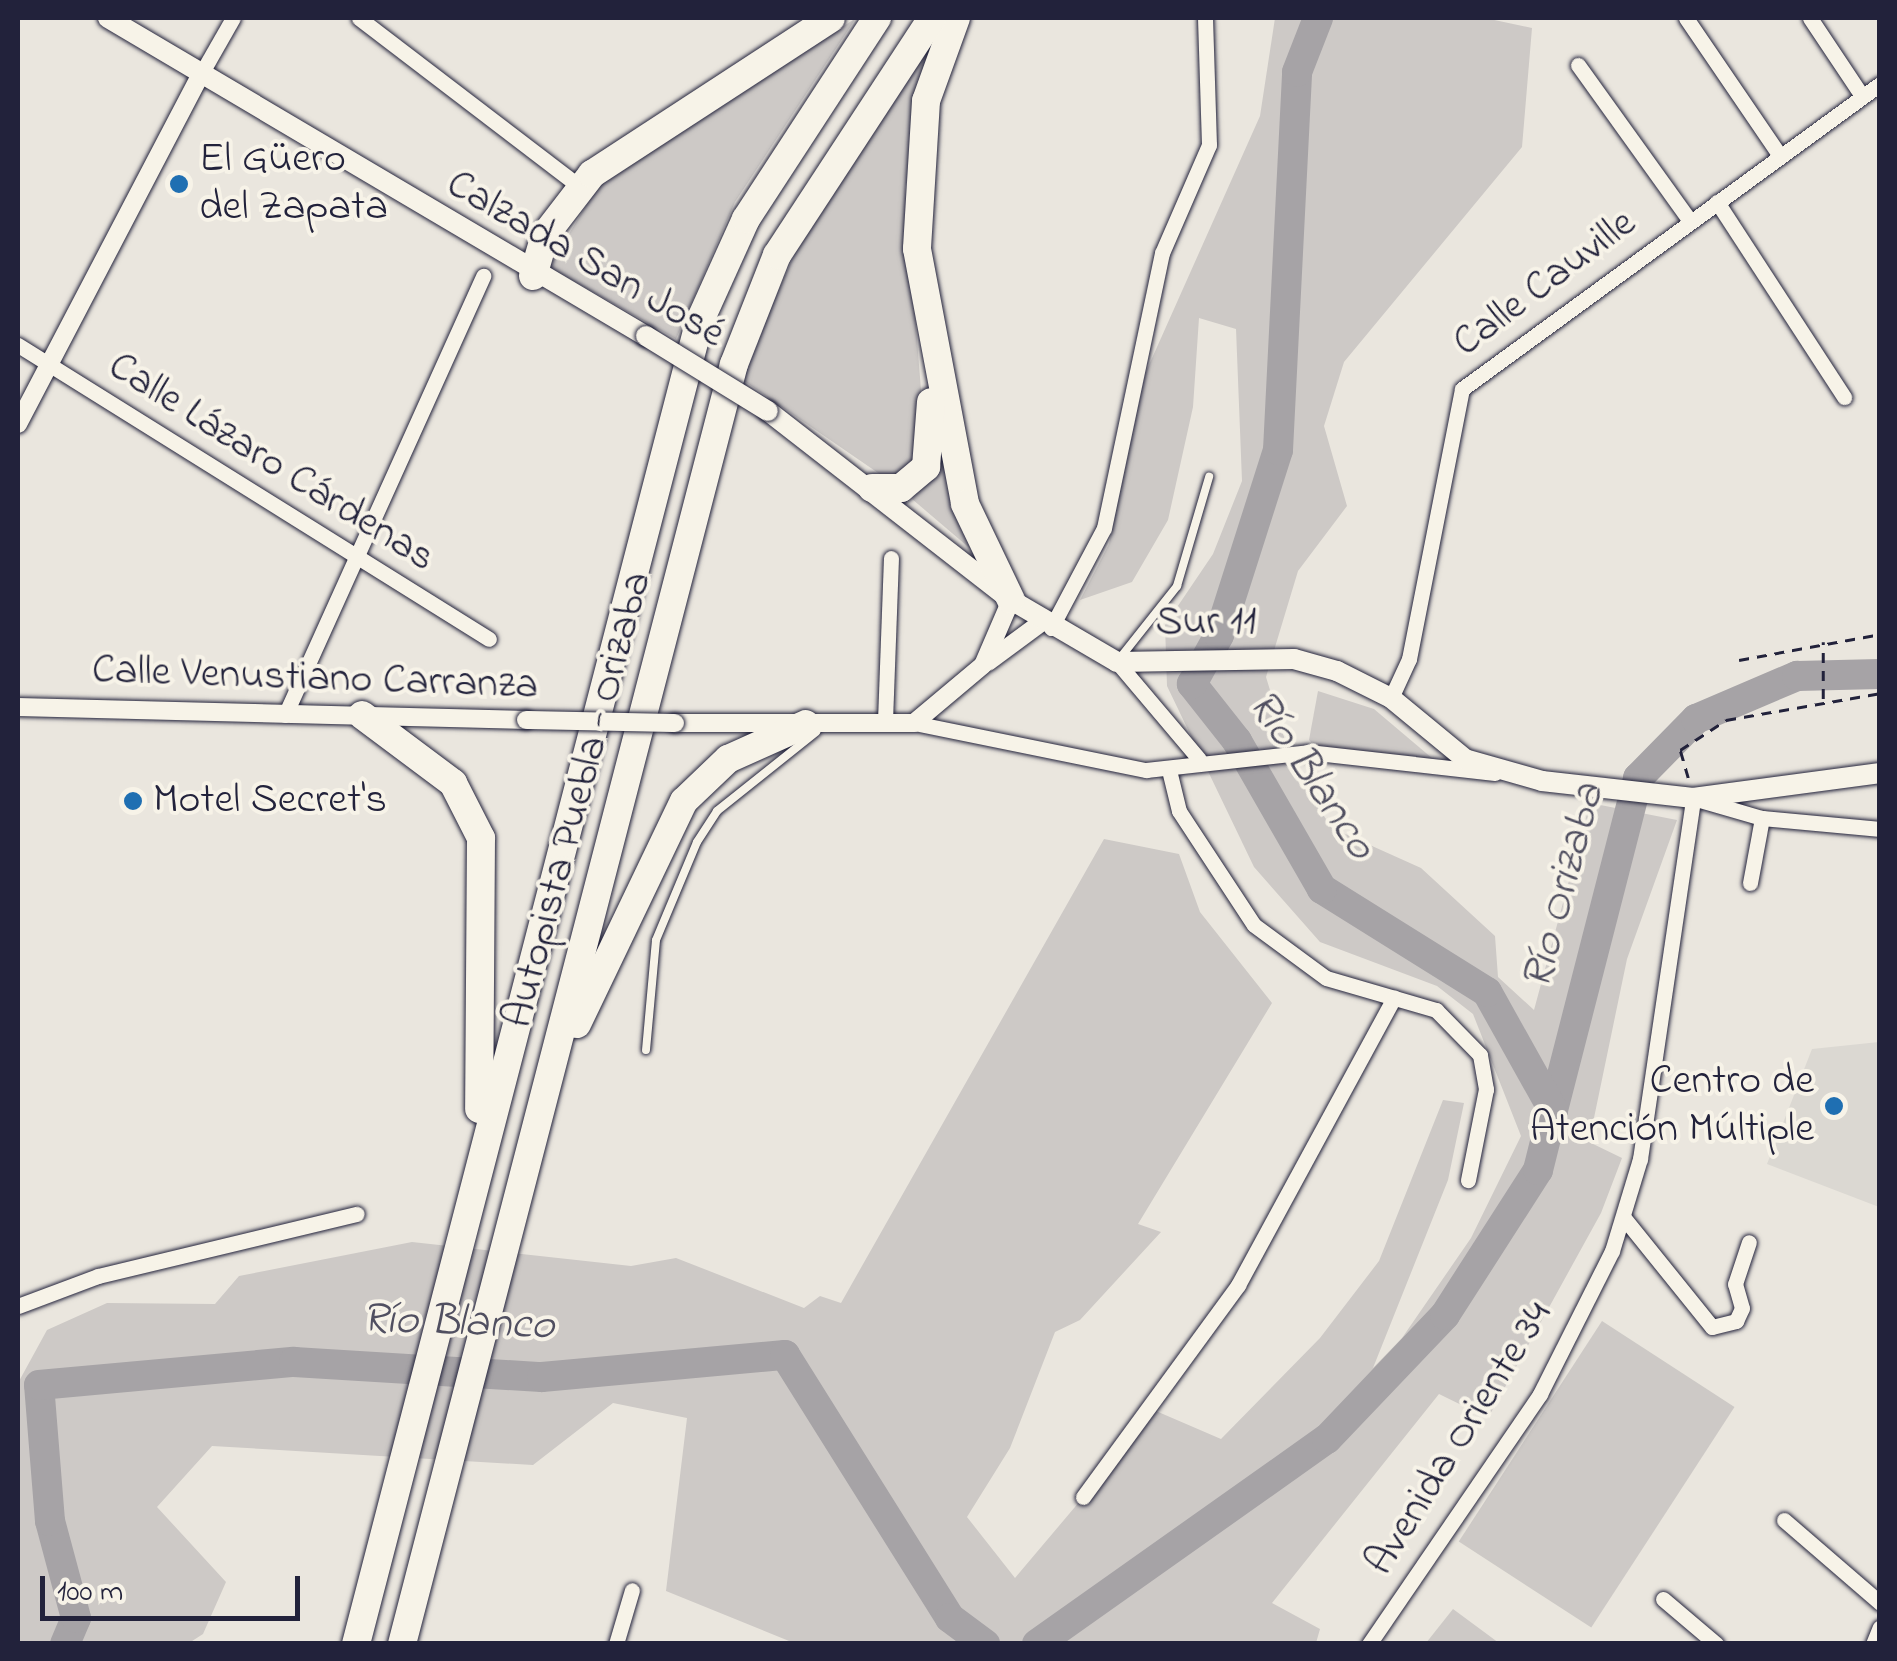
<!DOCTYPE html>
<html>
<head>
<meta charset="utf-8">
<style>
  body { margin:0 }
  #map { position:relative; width:1897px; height:1661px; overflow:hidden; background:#eae6de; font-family:"Indie Flower",sans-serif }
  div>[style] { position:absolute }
  .built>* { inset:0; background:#dbd8d2 }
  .green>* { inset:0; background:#cdc9c6; transform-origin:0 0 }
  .river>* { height:30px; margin:-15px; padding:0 15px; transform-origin:15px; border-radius:15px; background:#a6a3a6 }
  .path>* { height:2.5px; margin-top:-1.25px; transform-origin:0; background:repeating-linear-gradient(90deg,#22223b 0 10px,transparent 0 18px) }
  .roads { filter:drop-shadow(0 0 2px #22223b) drop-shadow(0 0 2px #22223b) }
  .service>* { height:8px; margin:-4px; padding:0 4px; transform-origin:4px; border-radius:4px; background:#f7f3e8 }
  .minor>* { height:15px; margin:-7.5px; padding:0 7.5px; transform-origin:7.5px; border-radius:7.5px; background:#f7f3e8 }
  .tertiary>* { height:18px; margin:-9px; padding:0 9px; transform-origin:9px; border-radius:9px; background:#f7f3e8 }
  .secondary>* { height:20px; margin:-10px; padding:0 10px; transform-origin:10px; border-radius:10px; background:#f7f3e8 }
  .motorway>* { height:28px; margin:-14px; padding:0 14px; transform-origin:14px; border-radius:14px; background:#f7f3e8 }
  .bridges { filter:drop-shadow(0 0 2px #22223b) drop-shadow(0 0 2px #22223b) }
  .tertiary-bridge>* { height:18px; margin:-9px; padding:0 9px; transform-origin:9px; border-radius:9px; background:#f7f3e8 }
  .secondary-bridge>* { height:20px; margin:-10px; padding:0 10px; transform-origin:10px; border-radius:10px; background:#f7f3e8 }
  .dots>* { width:28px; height:28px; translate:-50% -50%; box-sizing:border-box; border:5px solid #f7f3e8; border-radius:50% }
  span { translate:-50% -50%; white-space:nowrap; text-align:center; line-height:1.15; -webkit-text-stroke:8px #f7f3e8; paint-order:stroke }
  .poi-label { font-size:42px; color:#22223b }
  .left { translate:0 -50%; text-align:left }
  .right { translate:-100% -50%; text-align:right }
  .street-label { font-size:42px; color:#22223b }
  .water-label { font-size:45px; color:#504f60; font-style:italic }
  .frame { position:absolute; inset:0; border:20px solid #22223b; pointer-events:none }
  .scale { position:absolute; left:40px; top:1576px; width:260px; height:45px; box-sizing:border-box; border:5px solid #22223b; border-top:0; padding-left:12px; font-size:30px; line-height:35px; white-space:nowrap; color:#22223b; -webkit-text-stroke:8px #f7f3e8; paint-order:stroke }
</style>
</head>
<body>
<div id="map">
  <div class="built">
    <i style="clip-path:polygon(1879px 1042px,1879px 1207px,1767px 1164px,1812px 1049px)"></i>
  </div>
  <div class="green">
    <i style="clip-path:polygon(856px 18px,735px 202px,676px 339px,549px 267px,598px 186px)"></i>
    <i style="clip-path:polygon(945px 18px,905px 187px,925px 441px,909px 474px,884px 477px,740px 378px,807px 226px)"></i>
    <i style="clip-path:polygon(1275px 18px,1485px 18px,1532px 28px,1522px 147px,1344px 362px,1324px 426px,1347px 506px,1298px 571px,1266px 677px,1295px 773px,1332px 828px,1421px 868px,1495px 936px,1498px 977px,1534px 1010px,1590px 803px,1677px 820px,1627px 959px,1589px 1142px,1622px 1158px,1601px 1213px,1488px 1418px,1439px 1394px,1272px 1603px,1320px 1629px,1316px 1643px,794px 1643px,666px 1591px,687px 1418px,613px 1403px,533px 1465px,212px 1446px,157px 1507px,226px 1582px,203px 1634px,189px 1643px,18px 1644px,18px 1383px,47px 1330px,107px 1303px,215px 1304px,239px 1276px,412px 1242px,631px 1266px,676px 1258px,804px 1308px,820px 1296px,841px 1303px,1104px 839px,1179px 854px,1200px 912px,1272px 1003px,1138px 1224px,1161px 1232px,1080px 1320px,1055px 1332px,1010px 1448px,967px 1517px,1015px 1578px,1156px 1411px,1221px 1439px,1320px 1338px,1379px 1261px,1443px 1100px,1464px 1103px,1448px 1180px,1373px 1368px,1402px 1338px,1471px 1238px,1521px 1136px,1473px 1014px,1437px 986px,1320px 942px,1254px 867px,1167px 686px,1165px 625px,1213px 554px,1242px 481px,1236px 329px,1199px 318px,1193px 407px,1168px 520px,1132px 582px,1080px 600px,1109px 544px,1145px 374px,1260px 116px)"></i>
    <i style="clip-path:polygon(941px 437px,993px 568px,912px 499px,939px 465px)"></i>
    <i style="clip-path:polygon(1318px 691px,1374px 709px,1439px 764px,1319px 750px,1309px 740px)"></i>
    <i style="left:1602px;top:1321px;width:158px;height:263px;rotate:33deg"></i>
    <i style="clip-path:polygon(1453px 1609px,1499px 1643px,1426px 1643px)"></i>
  </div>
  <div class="river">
    <i style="left:1553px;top:1110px;width:343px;rotate:-75.6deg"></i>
    <i style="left:1638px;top:778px;width:83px;rotate:-45.5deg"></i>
    <i style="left:1696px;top:719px;width:110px;rotate:-23.1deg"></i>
    <i style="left:1797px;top:676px;width:83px;rotate:-1.4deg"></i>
    <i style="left:65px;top:1644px;width:28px;rotate:-67deg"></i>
    <i style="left:76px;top:1618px;width:100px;rotate:-105deg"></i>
    <i style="left:50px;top:1521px;width:136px;rotate:-94.6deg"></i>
    <i style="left:39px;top:1385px;width:256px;rotate:-5.2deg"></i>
    <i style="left:294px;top:1362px;width:248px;rotate:3.5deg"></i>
    <i style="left:542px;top:1377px;width:244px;rotate:-5.2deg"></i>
    <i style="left:785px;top:1355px;width:310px;rotate:57.9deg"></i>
    <i style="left:950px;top:1618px;width:44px;rotate:36.6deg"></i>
    <i style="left:1037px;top:1644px;width:355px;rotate:-35.3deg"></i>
    <i style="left:1327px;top:1439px;width:171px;rotate:-46.4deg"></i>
    <i style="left:1445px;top:1315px;width:172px;rotate:-57.3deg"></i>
    <i style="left:1538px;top:1170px;width:62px;rotate:-76deg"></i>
    <i style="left:1553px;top:1110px;width:135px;rotate:-119.2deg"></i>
    <i style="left:1487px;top:992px;width:195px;rotate:-148deg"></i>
    <i style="left:1322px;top:889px;width:171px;rotate:-119.9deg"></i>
    <i style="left:1237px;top:741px;width:73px;rotate:-128.3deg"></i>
    <i style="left:1192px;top:684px;width:56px;rotate:-61.1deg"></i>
    <i style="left:1219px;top:635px;width:194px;rotate:-72.3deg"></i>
    <i style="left:1278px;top:450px;width:378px;rotate:-87.1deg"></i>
    <i style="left:1297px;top:72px;width:58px;rotate:-68.7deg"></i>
  </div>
  <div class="path">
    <i style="left:1739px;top:660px;width:143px;rotate:-10.4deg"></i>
    <i style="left:1823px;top:699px;width:57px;rotate:-90deg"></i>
    <i style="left:1688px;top:778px;width:29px;rotate:-106deg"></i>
    <i style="left:1680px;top:750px;width:55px;rotate:-33.1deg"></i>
    <i style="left:1726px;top:720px;width:156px;rotate:-9.9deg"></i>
  </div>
  <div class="roads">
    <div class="service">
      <i style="left:1120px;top:658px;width:92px;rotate:-51.6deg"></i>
      <i style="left:1177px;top:586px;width:114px;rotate:-73.6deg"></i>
      <i style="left:646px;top:1050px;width:110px;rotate:-84.8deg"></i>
      <i style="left:656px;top:940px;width:106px;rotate:-67.3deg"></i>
      <i style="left:697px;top:842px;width:37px;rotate:-57deg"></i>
      <i style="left:717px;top:811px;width:127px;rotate:-38.6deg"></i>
    </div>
    <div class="minor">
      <i style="left:359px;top:18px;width:277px;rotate:37.4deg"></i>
      <i style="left:1686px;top:18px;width:167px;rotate:55.7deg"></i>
      <i style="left:1810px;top:18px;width:94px;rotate:56.3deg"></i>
      <i style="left:1578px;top:65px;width:192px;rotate:54.3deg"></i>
      <i style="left:201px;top:74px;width:64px;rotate:-60.3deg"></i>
      <i style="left:1717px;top:202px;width:233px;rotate:56.9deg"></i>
      <i style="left:18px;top:345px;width:555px;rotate:31.97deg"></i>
      <i style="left:1051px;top:628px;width:113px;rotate:-62.1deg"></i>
      <i style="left:1104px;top:528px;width:281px;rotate:-78.1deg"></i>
      <i style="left:1162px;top:253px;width:118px;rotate:-66.5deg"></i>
      <i style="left:1209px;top:145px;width:127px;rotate:-91.8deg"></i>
      <i style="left:1117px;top:662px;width:127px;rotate:49.8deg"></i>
      <i style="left:1391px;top:698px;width:43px;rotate:-65.2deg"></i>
      <i style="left:1409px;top:659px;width:275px;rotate:-78.9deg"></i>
      <i style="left:1462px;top:389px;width:517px;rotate:-36.12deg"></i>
      <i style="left:285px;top:715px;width:482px;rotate:-65.7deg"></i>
      <i style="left:885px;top:721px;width:163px;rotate:-87.9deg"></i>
      <i style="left:914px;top:723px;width:237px;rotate:11.5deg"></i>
      <i style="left:1146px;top:770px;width:163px;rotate:-6.3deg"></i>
      <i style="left:1308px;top:752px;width:188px;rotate:6.4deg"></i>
      <i style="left:1169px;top:770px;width:42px;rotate:76.3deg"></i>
      <i style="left:1179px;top:811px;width:136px;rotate:56.7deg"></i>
      <i style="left:1254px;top:925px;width:89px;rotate:36.4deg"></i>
      <i style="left:1326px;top:978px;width:115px;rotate:16.2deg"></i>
      <i style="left:1436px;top:1010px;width:63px;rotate:45.6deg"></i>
      <i style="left:1480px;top:1055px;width:35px;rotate:80deg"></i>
      <i style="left:1486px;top:1089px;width:93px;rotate:101.2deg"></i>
      <i style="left:1750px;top:883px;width:66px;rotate:-79.5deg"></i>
      <i style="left:1624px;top:1218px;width:140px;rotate:51.1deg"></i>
      <i style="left:1712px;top:1327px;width:25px;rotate:-14deg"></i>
      <i style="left:1736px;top:1321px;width:14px;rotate:-65deg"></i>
      <i style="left:1742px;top:1308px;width:25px;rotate:-106deg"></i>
      <i style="left:1735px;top:1284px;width:44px;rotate:-71.6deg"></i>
      <i style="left:18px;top:1306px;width:85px;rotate:-20.6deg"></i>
      <i style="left:98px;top:1276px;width:266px;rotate:-13.5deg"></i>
      <i style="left:1083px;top:1497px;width:263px;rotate:-53.8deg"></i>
      <i style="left:1238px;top:1285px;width:327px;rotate:-61.5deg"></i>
      <i style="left:1784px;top:1520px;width:127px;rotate:40.8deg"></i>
      <i style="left:1663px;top:1599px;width:70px;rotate:40.3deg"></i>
      <i style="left:616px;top:1644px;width:56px;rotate:-73.5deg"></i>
      <i style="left:1369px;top:1644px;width:303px;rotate:-55.6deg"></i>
      <i style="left:1540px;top:1394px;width:160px;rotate:-63.3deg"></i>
      <i style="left:1612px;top:1251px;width:96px;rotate:-73.1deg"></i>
      <i style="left:1640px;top:1159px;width:365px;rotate:-81.6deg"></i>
      <i style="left:1693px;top:798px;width:72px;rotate:16.2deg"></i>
      <i style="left:1762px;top:818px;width:119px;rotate:5.3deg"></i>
      <i style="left:1873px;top:1644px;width:18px;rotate:-68deg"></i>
    </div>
    <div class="tertiary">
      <i style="left:18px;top:424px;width:395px;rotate:-62.4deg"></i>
      <i style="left:988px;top:662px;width:67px;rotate:-36.5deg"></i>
      <i style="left:18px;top:707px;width:508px;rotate:1.47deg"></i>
      <i style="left:675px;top:723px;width:239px"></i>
      <i style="left:914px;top:723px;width:90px;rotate:-40deg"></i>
      <i style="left:983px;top:665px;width:71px;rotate:-66.7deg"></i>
    </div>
    <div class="secondary">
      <i style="left:108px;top:18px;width:625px;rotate:30.59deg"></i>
      <i style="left:768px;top:411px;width:308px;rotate:37.9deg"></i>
      <i style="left:1011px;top:600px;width:123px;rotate:30.3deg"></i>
      <i style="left:1117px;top:662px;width:177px;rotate:-1deg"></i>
      <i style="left:1294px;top:659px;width:45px;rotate:15.6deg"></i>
      <i style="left:1337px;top:671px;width:60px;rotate:26.6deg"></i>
      <i style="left:1391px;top:698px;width:96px;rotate:39.5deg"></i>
      <i style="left:1465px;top:759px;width:80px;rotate:15.9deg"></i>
      <i style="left:1542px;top:781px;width:152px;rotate:6.4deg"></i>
      <i style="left:1693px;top:798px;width:189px;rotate:-7.6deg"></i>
    </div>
    <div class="motorway">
      <i style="left:956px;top:18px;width:88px;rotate:109.9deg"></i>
      <i style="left:926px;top:101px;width:148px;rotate:93.5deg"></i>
      <i style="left:917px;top:249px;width:259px;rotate:79.3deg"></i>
      <i style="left:965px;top:504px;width:106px;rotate:64.4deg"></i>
      <i style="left:533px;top:276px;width:43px;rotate:-73.7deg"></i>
      <i style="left:545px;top:235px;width:77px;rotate:-52.4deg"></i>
      <i style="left:592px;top:174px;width:285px;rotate:-33.1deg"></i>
      <i style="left:872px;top:488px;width:29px"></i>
      <i style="left:901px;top:488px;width:33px;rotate:-40deg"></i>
      <i style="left:926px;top:467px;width:65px;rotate:-85.6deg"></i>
      <i style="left:362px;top:715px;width:114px;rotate:36.8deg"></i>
      <i style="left:453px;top:783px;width:62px;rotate:63deg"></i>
      <i style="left:481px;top:838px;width:271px;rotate:90.4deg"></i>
      <i style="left:577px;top:1024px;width:247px;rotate:-64.4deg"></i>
      <i style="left:684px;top:801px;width:61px;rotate:-43.7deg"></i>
      <i style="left:728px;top:759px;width:85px;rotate:-24.2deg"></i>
      <i style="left:356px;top:1644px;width:1365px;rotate:-75.44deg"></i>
      <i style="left:699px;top:323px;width:114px;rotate:-65.7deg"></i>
      <i style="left:746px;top:219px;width:240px;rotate:-56.9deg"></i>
      <i style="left:402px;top:1644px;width:1322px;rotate:-75.46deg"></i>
      <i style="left:734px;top:364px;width:117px;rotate:-68.5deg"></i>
      <i style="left:777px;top:255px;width:283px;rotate:-56.8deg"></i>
    </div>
  </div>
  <div class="bridges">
    <div class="tertiary-bridge">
      <i style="left:526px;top:720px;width:149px;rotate:1.2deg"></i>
    </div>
    <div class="secondary-bridge">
      <i style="left:646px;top:336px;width:143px;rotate:31.6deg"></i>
    </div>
  </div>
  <div class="dots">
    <i style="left:179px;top:184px;background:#1f6fb2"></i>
    <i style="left:133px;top:801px;background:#1f6fb2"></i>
    <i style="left:1834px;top:1106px;background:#1f6fb2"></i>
  </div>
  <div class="poi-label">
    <span class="left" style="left:199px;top:184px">El Güero<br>del Zapata</span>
    <span class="left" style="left:153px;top:801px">Motel Secret's</span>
    <span class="right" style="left:1814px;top:1106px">Centro de<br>Atención Múltiple</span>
  </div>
  <div class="street-label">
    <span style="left:585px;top:260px;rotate:30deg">Calzada San José</span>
    <span style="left:1545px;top:284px;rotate:-37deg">Calle Cauville</span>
    <span style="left:271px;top:463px;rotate:32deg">Calle Lázaro Cárdenas</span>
    <span style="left:1206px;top:623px;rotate:-1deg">Sur 11</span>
    <span style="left:315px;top:679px;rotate:2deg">Calle Venustiano Carranza</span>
    <span style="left:579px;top:800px;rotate:-75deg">Autopista Puebla - Orizaba</span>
    <span style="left:1460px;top:1439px;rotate:-58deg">Avenida Oriente 34</span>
  </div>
  <div class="water-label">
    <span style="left:1310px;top:776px;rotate:56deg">Río Blanco</span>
    <span style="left:1565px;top:887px;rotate:-75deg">Río Orizaba</span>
    <span style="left:458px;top:1324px;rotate:2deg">Río Blanco</span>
  </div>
  <div class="frame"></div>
  <div class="scale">100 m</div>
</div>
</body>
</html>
